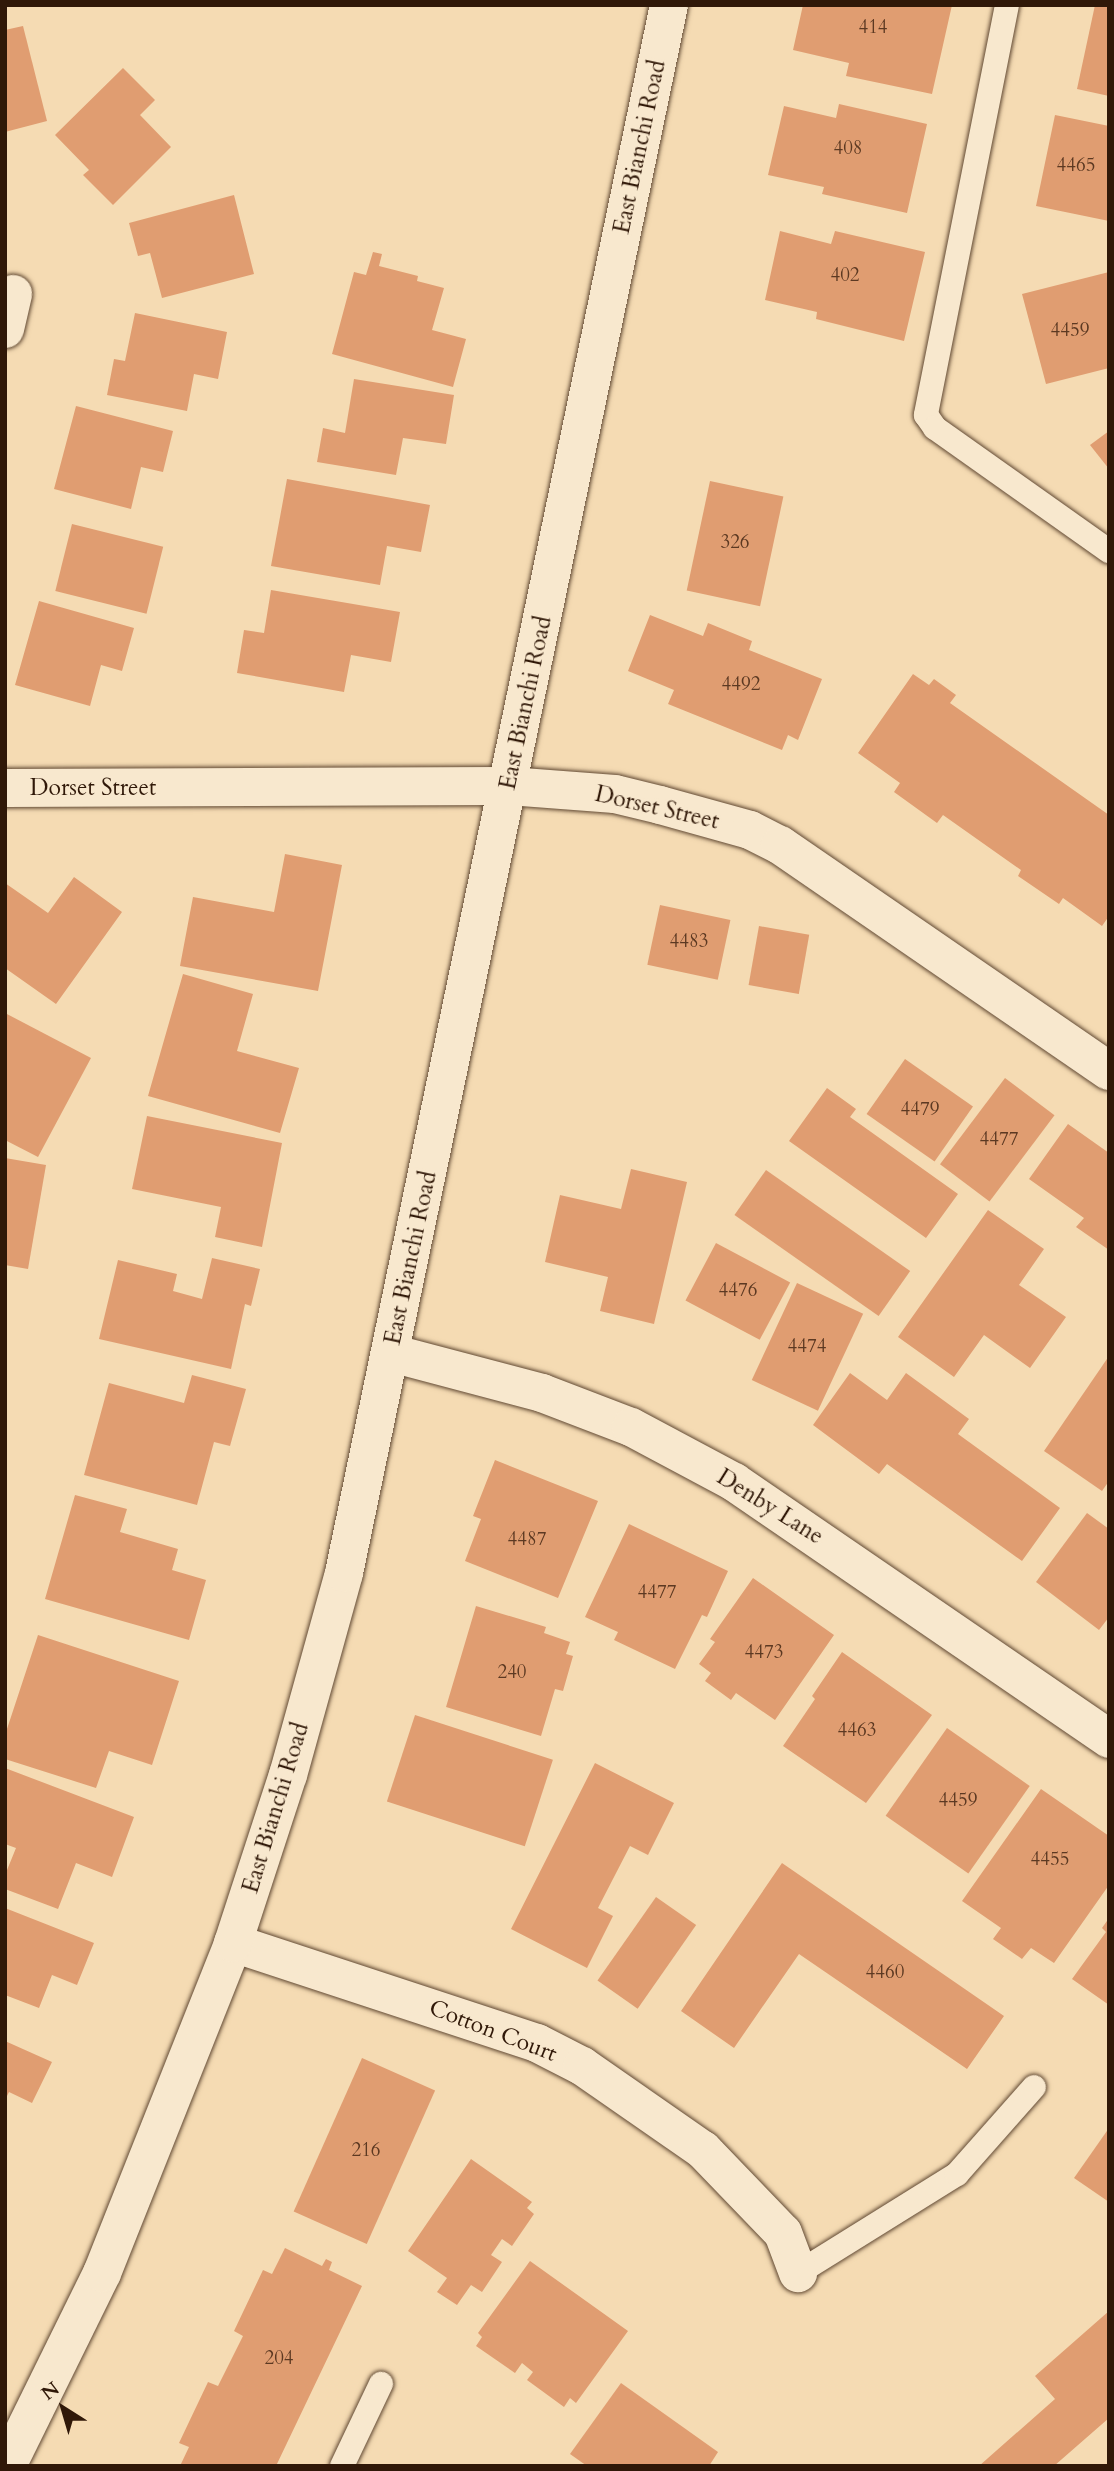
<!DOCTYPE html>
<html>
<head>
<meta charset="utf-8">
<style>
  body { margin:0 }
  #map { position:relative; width:1114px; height:2471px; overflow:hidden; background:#f5dbb3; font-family:Cardo,serif }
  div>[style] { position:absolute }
  .building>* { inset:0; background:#e09d71; transform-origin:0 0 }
  .roads { filter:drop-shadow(0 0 2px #614933) drop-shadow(0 0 2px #614933) }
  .lane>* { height:24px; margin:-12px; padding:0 12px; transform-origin:12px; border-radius:12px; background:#f8e8ce }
  .street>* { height:38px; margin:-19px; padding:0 19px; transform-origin:19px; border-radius:19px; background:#f8e8ce }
  .secondary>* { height:38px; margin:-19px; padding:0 19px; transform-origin:19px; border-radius:19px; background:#f8e8ce }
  span { translate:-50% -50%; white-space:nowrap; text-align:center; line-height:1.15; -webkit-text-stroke:5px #f8e8ce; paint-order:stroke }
  .number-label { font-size:19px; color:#5c3922 }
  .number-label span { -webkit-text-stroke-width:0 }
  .street-label { font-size:23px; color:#301808 }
  .frame { position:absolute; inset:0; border:7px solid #301808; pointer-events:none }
  .north { position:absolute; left:28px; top:2373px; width:70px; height:70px; -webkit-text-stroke:5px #f8e8ce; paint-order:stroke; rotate:323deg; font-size:19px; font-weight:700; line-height:28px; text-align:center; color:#301808 }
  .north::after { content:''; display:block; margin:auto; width:24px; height:32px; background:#301808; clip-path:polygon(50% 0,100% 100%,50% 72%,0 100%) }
</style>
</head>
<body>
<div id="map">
  <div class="building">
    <i style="clip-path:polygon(803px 5px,952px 5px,932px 94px,846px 76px,849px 63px,793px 50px)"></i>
    <i style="clip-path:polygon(1095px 5px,1109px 5px,1109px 96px,1077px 89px)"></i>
    <i style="clip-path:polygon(23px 26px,47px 121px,5px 132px,5px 30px)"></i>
    <i style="clip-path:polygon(123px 68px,155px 100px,140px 115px,171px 147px,113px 205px,83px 175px,89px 170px,55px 135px)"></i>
    <i style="clip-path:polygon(839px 104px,927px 124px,907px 213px,822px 194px,824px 187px,768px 175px,784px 106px,836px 118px)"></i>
    <i style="clip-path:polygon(1055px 115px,1109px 126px,1109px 221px,1036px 206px)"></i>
    <i style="clip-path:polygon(234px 195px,254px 274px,162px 298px,150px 253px,138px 256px,129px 223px)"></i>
    <i style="clip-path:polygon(780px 231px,831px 244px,835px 231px,925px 252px,904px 341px,816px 319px,817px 312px,765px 300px)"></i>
    <i style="clip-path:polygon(373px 252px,382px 254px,379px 266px,418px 276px,417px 281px,444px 288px,432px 330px,466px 339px,453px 387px,332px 354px,354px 272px,366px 275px)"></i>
    <i style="clip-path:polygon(1109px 272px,1109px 368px,1046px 384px,1022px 294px)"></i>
    <i style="clip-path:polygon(135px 313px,227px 332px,218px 379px,194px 374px,187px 411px,107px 395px,114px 359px,125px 361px)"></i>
    <i style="clip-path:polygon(354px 379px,454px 395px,446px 444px,403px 438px,396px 475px,317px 462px,323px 428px,345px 433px)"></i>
    <i style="clip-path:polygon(76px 406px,173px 431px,163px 472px,141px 467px,131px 509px,54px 489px)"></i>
    <i style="clip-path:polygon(1109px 431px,1109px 469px,1090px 445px)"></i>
    <i style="clip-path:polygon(287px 479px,430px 505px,421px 552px,387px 546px,380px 585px,271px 566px)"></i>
    <i style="left:710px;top:481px;width:75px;height:112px;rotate:12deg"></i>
    <i style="left:72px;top:524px;width:94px;height:69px;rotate:14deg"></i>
    <i style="clip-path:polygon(271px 590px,400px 612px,391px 662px,351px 655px,344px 692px,237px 673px,244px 630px,264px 633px)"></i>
    <i style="clip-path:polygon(39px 601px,134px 628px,122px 671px,101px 665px,90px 706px,15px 685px)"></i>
    <i style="clip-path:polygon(650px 615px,703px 636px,708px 623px,752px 641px,749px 650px,822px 679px,798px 740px,788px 735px,782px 750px,668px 704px,674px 690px,628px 671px)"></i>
    <i style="clip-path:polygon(913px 674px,929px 685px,934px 679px,956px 695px,950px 703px,1109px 815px,1109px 916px,1102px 926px,1063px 898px,1059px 904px,1018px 876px,1021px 870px,943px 815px,937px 823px,894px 792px,900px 783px,858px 753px)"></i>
    <i style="clip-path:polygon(285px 854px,342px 865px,318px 991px,180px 966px,193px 897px,274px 912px)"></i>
    <i style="clip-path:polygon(74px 877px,122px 912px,56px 1004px,5px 968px,5px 883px,48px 913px)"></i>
    <i style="left:660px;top:905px;width:72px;height:61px;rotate:12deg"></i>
    <i style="left:759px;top:926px;width:51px;height:60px;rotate:10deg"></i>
    <i style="clip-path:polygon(183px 974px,253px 994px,237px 1051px,299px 1068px,280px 1133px,148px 1096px)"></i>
    <i style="clip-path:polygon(5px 1013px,91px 1058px,38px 1157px,5px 1140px)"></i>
    <i style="left:905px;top:1059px;width:83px;height:67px;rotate:35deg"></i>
    <i style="left:1005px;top:1078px;width:62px;height:108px;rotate:37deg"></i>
    <i style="clip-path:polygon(827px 1088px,856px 1109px,850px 1117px,958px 1194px,926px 1238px,789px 1141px)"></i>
    <i style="clip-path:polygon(147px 1116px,282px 1143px,262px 1247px,215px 1237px,221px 1207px,132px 1189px)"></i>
    <i style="clip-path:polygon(1068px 1124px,1109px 1153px,1109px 1250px,1076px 1227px,1084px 1218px,1029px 1179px)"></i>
    <i style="clip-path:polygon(5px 1158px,46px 1165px,28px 1269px,5px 1265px)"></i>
    <i style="clip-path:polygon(631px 1169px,687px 1182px,654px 1324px,600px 1311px,608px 1277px,545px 1262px,560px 1195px,621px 1209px)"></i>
    <i style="left:766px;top:1170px;width:176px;height:55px;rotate:35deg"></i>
    <i style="clip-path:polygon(988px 1210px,1044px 1249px,1019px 1285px,1066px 1317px,1030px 1368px,984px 1335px,954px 1377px,898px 1337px)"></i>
    <i style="left:716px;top:1243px;width:84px;height:65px;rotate:28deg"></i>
    <i style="clip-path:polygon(212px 1258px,260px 1269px,251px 1306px,245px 1304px,231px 1369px,99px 1339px,118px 1260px,177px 1274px,173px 1291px,202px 1299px)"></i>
    <i style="left:797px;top:1283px;width:73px;height:107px;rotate:25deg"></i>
    <i style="clip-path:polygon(1109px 1356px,1109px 1481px,1102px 1491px,1044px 1451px)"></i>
    <i style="clip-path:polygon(850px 1373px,887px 1400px,906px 1373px,969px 1419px,958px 1434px,1060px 1508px,1022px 1561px,887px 1464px,879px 1474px,813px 1425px)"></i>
    <i style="clip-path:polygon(192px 1375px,246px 1389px,230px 1446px,214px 1442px,197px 1505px,84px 1475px,109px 1383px,184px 1403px)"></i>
    <i style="clip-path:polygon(495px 1460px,598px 1501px,558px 1598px,465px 1561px,481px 1519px,473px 1516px)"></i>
    <i style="clip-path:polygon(75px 1495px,127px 1509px,120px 1532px,178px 1549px,172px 1570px,206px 1580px,189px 1640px,45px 1599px)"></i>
    <i style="clip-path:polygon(1087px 1513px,1109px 1529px,1109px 1617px,1099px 1630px,1036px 1582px)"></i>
    <i style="clip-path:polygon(629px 1524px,728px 1571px,707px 1617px,702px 1615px,675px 1669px,614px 1640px,618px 1632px,585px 1617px)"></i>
    <i style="clip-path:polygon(753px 1578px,834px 1635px,775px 1720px,736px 1693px,731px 1700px,705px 1681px,711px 1673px,699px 1664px,715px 1642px,710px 1639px)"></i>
    <i style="clip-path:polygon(476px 1606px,546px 1627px,544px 1633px,570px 1642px,566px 1654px,573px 1656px,563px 1691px,555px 1689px,541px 1736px,446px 1707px)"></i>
    <i style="clip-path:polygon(38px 1635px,179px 1681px,152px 1765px,109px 1751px,96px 1788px,5px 1759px,5px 1735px)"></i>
    <i style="clip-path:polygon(842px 1652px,932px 1715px,866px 1803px,783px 1746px,815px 1699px,812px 1696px)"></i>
    <i style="left:415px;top:1715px;width:145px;height:91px;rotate:18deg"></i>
    <i style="left:947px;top:1728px;width:101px;height:107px;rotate:35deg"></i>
    <i style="clip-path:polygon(595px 1763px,674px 1803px,648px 1855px,630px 1846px,598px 1908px,613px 1916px,587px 1968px,511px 1929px)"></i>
    <i style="clip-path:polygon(5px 1768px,134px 1817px,112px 1877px,76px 1863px,58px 1909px,5px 1889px,5px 1875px,16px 1848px,5px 1844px)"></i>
    <i style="clip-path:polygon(1041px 1789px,1109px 1836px,1109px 1885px,1054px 1963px,1031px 1948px,1022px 1959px,993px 1939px,1001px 1928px,962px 1901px)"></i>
    <i style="clip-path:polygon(782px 1863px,1004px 2016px,967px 2069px,799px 1954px,734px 2048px,681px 2011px)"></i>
    <i style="left:656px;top:1897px;width:49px;height:102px;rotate:35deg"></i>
    <i style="clip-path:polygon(5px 1908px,94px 1943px,77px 1985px,52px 1975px,39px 2008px,5px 1995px)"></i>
    <i style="clip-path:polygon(1109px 1918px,1109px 2005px,1072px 1979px,1106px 1932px,1102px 1928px)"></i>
    <i style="clip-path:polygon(5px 2041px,52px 2062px,32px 2103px,9px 2092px,5px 2100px)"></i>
    <i style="left:362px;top:2058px;width:80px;height:168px;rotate:24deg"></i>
    <i style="clip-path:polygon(1109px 2128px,1109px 2202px,1074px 2178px)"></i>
    <i style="clip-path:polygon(471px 2159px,532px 2202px,527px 2208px,534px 2214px,512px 2246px,502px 2239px,491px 2255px,502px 2262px,482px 2292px,471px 2285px,457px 2305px,437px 2292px,447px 2278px,408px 2251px)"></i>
    <i style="clip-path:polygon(285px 2248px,322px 2266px,326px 2259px,332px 2262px,329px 2270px,362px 2286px,276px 2466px,180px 2466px,189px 2447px,179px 2443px,208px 2382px,218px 2386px,243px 2336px,234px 2331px,263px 2270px,272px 2274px)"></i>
    <i style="clip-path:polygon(530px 2261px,628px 2331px,576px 2403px,570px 2398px,564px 2407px,527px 2380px,533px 2372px,522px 2363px,515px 2373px,476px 2346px,482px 2337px,478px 2333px)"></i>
    <i style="clip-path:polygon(1109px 2311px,1109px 2418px,1054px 2466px,979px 2466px,1055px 2399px,1035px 2376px)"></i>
    <i style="clip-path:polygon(621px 2383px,718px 2452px,709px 2466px,587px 2466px,570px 2454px)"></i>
  </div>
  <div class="roads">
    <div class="lane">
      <i style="left:1007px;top:5px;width:418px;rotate:101.2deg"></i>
      <i style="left:926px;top:415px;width:16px;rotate:55deg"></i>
      <i style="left:935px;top:428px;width:213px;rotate:35.3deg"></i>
      <i style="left:798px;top:2273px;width:187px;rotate:-31.9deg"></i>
      <i style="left:957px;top:2174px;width:116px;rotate:-48.5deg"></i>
      <i style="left:342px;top:2466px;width:91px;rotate:-64.6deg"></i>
    </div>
    <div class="street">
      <i style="left:5px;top:329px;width:36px;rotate:-77deg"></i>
      <i style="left:5px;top:788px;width:504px;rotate:-0.23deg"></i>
      <i style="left:509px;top:786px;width:106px;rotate:4.3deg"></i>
      <i style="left:615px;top:794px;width:46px;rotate:13.7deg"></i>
      <i style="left:660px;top:805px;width:93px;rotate:15.5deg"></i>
      <i style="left:750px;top:830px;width:34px;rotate:27deg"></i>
      <i style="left:780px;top:845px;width:399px;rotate:34.5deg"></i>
      <i style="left:391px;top:1353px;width:156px;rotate:14.8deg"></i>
      <i style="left:542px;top:1393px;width:95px;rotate:20.9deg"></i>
      <i style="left:631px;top:1427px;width:117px;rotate:28.1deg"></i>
      <i style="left:734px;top:1482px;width:455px;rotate:34.4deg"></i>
      <i style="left:233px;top:1943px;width:320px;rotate:18.2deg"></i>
      <i style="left:537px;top:2043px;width:51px;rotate:27.1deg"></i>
      <i style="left:582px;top:2066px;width:147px;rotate:34.8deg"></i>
      <i style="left:703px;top:2150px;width:115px;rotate:46.1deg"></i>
      <i style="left:783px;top:2233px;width:43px;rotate:69.4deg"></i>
    </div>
    <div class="secondary">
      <i style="left:7px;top:2466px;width:215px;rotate:-63.8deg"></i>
      <i style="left:102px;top:2273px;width:355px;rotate:-68.3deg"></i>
      <i style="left:233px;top:1943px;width:177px;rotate:-71.9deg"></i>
      <i style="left:288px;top:1775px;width:210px;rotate:-74.5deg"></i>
      <i style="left:344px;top:1573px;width:1601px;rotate:-78.29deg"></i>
    </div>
  </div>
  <div class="number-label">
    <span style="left:873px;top:28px">414</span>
    <span style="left:848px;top:149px">408</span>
    <span style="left:1076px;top:166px">4465</span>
    <span style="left:845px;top:276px">402</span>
    <span style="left:1070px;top:331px">4459</span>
    <span style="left:735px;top:543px">326</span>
    <span style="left:741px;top:685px">4492</span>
    <span style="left:689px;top:942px">4483</span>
    <span style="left:920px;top:1110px">4479</span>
    <span style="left:999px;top:1140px">4477</span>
    <span style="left:738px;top:1291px">4476</span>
    <span style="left:807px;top:1347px">4474</span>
    <span style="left:527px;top:1540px">4487</span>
    <span style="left:657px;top:1593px">4477</span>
    <span style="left:764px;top:1653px">4473</span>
    <span style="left:512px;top:1673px">240</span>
    <span style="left:857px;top:1731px">4463</span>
    <span style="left:958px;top:1801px">4459</span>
    <span style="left:1050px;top:1860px">4455</span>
    <span style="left:885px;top:1973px">4460</span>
    <span style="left:366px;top:2151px">216</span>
    <span style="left:279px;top:2359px">204</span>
  </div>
  <div class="street-label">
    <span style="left:640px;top:147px;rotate:-78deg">East Bianchi Road</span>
    <span style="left:526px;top:703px;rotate:-78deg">East Bianchi Road</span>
    <span style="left:93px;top:788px">Dorset Street</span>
    <span style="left:657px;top:808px;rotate:13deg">Dorset Street</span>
    <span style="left:411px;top:1258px;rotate:-78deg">East Bianchi Road</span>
    <span style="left:770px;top:1507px;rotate:32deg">Denby Lane</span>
    <span style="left:276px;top:1808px;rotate:-73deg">East Bianchi Road</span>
    <span style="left:493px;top:2031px;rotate:21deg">Cotton Court</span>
  </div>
  <div class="frame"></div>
  <div class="north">N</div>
</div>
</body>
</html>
